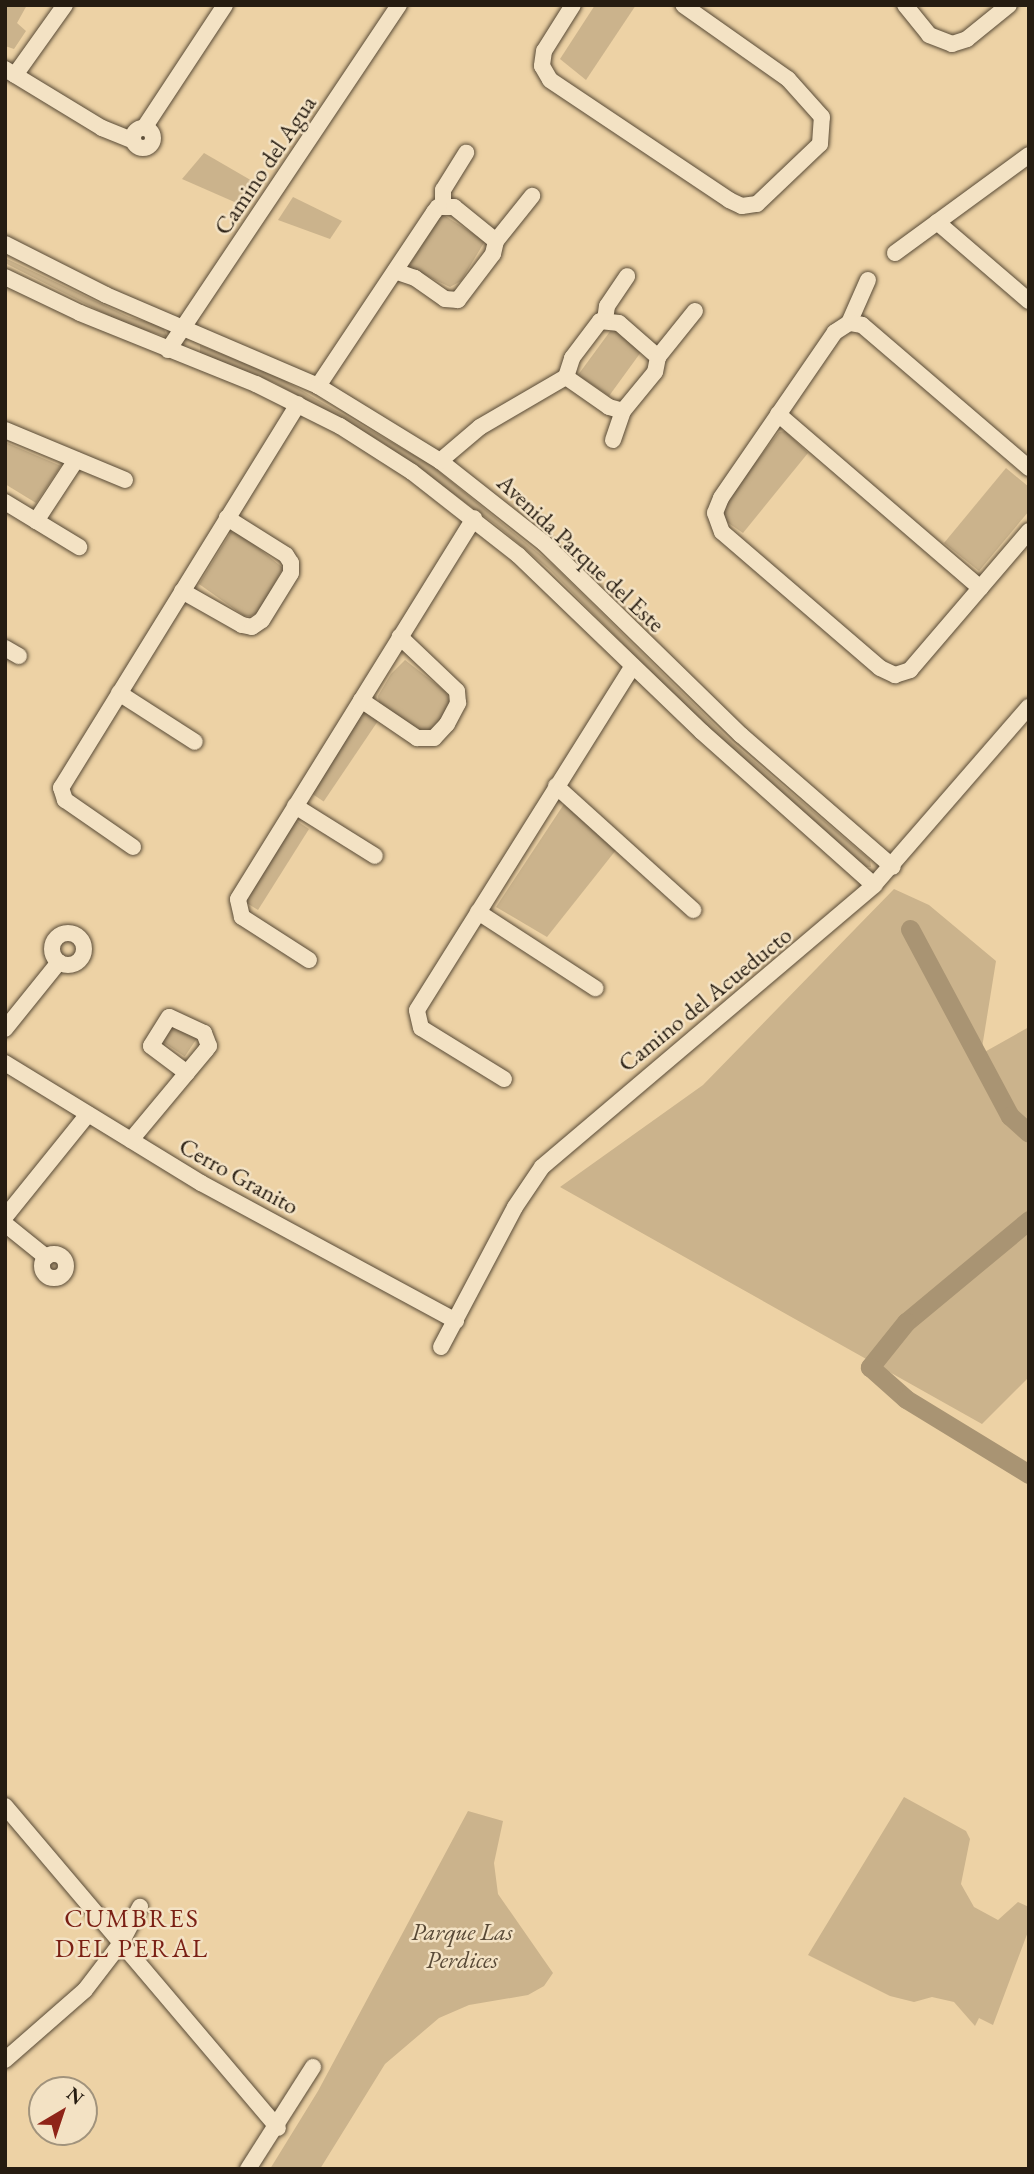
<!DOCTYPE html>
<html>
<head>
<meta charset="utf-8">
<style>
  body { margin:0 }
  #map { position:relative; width:1034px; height:2174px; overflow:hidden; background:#edd2a5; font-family:"EB Garamond",serif }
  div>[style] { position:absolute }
  .green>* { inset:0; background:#cbb38c; transform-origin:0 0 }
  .canal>* { height:19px; margin:-9.5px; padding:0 9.5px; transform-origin:9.5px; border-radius:9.5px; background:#a99473 }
  .roads { filter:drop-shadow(0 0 2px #584a36) drop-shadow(0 0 2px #584a36) }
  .street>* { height:16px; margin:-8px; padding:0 8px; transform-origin:8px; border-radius:8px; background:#f3e2c4 }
  .street>.ring { margin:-8px; padding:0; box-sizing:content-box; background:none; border:16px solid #f3e2c4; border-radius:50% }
  span { translate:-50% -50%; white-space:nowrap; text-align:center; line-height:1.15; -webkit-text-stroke:5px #f3e2c4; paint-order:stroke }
  .street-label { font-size:24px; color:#261c11 }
  .park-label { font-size:24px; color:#584936; font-style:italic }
  .neighbourhood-label { font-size:26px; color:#7a1f14; letter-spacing:2px }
  .frame { position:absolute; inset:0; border:7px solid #261c11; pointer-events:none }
  .north { position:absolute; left:28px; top:2076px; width:70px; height:70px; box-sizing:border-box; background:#f3e2c4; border:2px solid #a1937c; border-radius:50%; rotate:39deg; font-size:19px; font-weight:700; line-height:28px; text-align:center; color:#261c11 }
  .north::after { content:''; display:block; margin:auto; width:24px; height:32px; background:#8f2418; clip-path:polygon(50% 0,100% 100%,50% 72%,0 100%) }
</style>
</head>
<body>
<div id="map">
  <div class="green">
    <i style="clip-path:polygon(5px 5px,27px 5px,17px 23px,26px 31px,14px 49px,5px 46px)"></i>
    <i style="clip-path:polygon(595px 5px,636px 5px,586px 80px,560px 59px)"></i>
    <i style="clip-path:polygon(204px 153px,254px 182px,239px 204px,182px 179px)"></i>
    <i style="clip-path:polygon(293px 197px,342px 221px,330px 239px,278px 220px)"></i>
    <i style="clip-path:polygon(442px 214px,485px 241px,461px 281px,450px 287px,408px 267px)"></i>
    <i style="clip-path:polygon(5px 258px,129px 317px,163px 326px,167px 337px,125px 324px,5px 263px)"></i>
    <i style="clip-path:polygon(618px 328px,641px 352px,609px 396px,578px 375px,611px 330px)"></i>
    <i style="clip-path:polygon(200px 345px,280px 378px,431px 465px,553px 565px,733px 743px,870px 860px,871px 867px,864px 867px,800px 812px,679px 701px,550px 570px,495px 524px,380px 441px,275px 383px,200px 353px)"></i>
    <i style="clip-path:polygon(785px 431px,808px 453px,743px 533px,724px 520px,721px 507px,779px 432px)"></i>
    <i style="clip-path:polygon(5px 442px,61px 466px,36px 503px,5px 484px)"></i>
    <i style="clip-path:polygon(1006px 468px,1029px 487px,1029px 511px,979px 571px,944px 543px)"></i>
    <i style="clip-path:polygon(231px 532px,240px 533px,283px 568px,259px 612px,251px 616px,244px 616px,199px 584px)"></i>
    <i style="clip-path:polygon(405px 660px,446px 692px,449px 700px,450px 709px,426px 735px,379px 703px,378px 696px,391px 674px)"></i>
    <i style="left:363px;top:711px;width:18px;height:97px;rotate:34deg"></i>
    <i style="clip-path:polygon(564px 804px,616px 850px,547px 937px,496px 907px)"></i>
    <i style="clip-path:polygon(294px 819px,309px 829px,258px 910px,245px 902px)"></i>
    <i style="clip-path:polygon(894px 889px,929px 905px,996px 961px,981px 1054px,1029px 1027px,1029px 1377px,982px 1424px,560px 1187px,703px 1085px)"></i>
    <i style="left:173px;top:1022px;width:29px;height:22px;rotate:34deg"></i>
    <i style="clip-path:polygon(904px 1797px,966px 1831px,970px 1839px,961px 1884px,974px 1907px,998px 1920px,1018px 1902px,1029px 1907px,1029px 1929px,993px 2025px,979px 2018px,975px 2026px,954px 2002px,932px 1997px,914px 2002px,890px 1996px,808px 1955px)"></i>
    <i style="clip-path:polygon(468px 1811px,503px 1821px,494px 1863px,498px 1894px,553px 1973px,544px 1986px,528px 1995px,469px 2005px,439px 2018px,385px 2064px,320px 2169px,270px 2169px,318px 2091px)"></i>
  </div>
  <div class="canal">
    <i style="left:910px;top:929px;width:212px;rotate:61.9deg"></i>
    <i style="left:1010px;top:1116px;width:25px;rotate:42deg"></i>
    <i style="left:1029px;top:1220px;width:160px;rotate:140.3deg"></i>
    <i style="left:906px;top:1322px;width:58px;rotate:128.7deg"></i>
    <i style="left:870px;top:1367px;width:48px;rotate:41.6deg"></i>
    <i style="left:906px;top:1399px;width:144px;rotate:31.4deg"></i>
  </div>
  <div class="roads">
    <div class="street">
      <i style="left:573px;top:5px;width:54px;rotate:122.2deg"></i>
      <i style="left:544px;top:51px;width:15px;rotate:98deg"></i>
      <i style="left:542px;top:66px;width:16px;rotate:60deg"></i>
      <i style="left:550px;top:80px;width:216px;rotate:33.8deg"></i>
      <i style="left:729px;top:200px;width:14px;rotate:25deg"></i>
      <i style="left:742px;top:206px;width:15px;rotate:-8deg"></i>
      <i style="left:757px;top:204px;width:87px;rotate:-43.6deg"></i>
      <i style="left:820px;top:144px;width:27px;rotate:-86deg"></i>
      <i style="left:822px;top:117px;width:51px;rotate:-131.8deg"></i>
      <i style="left:788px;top:79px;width:128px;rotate:-144.8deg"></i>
      <i style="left:905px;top:5px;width:38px;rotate:51deg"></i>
      <i style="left:929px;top:35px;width:25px;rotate:21deg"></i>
      <i style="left:952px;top:44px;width:16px;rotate:-18deg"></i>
      <i style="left:967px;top:39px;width:54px;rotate:-39deg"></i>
      <i style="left:5px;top:69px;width:114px;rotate:31.3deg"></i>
      <i style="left:102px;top:128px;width:32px;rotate:22deg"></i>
      <i style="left:15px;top:75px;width:86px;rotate:-54.5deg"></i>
      <i class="ring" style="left:133px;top:128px;width:4px;height:4px"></i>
      <i style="left:144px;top:128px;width:147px;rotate:-56.6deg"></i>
      <i style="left:443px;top:204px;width:14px;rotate:-90deg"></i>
      <i style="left:443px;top:190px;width:44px;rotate:-58.1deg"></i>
      <i style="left:937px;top:222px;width:121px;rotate:40.7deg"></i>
      <i style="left:496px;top:241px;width:58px;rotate:-51.3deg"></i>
      <i style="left:5px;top:244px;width:113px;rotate:26.8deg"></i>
      <i style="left:106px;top:295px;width:231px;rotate:23.2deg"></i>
      <i style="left:318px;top:386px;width:143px;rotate:31.6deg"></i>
      <i style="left:440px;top:461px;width:132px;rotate:38.3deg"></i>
      <i style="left:544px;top:543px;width:275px;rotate:44.3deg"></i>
      <i style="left:741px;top:735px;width:201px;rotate:41deg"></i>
      <i style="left:895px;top:253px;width:166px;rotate:-36.2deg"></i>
      <i style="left:5px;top:277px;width:83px;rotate:25.6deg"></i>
      <i style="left:80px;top:313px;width:190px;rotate:22deg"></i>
      <i style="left:256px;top:384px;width:94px;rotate:26.6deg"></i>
      <i style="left:340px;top:426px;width:85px;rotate:32.6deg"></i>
      <i style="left:412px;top:472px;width:135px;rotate:38.1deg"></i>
      <i style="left:518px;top:555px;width:255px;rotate:43.9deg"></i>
      <i style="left:702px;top:732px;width:230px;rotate:41.7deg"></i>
      <i style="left:605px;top:320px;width:14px;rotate:-82deg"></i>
      <i style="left:607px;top:306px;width:36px;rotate:-56deg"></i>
      <i style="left:849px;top:323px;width:47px;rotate:-66.2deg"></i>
      <i style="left:168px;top:350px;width:415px;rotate:-56.2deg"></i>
      <i style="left:658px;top:357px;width:59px;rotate:-51.2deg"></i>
      <i style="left:318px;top:386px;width:209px;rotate:-56.3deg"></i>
      <i style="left:434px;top:212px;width:6px;rotate:-51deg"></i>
      <i style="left:438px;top:207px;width:16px"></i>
      <i style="left:454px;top:207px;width:54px;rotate:39deg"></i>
      <i style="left:496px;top:241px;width:13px;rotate:103deg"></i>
      <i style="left:493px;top:254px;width:58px;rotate:127.3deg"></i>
      <i style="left:458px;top:300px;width:13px;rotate:-176deg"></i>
      <i style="left:445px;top:299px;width:37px;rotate:-145deg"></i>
      <i style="left:415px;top:278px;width:21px;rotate:-161deg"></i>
      <i style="left:778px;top:414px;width:267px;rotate:40.7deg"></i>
      <i style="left:5px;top:430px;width:130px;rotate:22.6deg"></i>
      <i style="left:613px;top:440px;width:31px;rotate:-71deg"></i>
      <i style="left:440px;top:461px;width:52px;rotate:-40.4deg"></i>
      <i style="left:480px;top:427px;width:99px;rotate:-30.2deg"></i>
      <i style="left:566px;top:377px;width:20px;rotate:-72deg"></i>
      <i style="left:572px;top:358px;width:46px;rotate:-52.9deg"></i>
      <i style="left:600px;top:321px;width:19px;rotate:6deg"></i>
      <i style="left:619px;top:323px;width:52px;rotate:41.1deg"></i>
      <i style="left:658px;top:357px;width:15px;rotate:101deg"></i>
      <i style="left:655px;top:372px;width:50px;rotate:129.4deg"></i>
      <i style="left:623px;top:411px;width:15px;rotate:-164deg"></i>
      <i style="left:609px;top:407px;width:52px;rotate:-145.1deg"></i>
      <i style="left:1029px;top:468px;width:220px;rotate:-139.4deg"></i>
      <i style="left:862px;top:325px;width:13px;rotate:-171deg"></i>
      <i style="left:849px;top:323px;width:17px;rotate:147deg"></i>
      <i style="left:835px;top:332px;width:201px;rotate:124.5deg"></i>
      <i style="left:721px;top:498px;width:16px;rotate:112deg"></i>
      <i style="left:715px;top:513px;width:20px;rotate:70deg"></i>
      <i style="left:722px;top:532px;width:208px;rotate:40.7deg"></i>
      <i style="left:880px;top:668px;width:17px;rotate:25deg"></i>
      <i style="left:895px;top:675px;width:16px;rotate:-18deg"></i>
      <i style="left:910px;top:670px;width:183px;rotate:-49.4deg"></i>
      <i style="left:5px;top:502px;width:87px;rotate:31.3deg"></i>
      <i style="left:36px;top:521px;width:73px;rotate:-56.7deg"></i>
      <i style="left:182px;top:591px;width:69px;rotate:29.5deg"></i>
      <i style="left:242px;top:625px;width:10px;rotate:11deg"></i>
      <i style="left:252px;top:627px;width:12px;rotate:-35deg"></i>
      <i style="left:262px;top:620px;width:55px;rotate:-58.3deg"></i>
      <i style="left:291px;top:573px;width:10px;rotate:-90deg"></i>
      <i style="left:291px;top:563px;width:9px;rotate:-122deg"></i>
      <i style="left:286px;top:555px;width:70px;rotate:-147.9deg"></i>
      <i style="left:5px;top:648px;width:16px;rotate:30deg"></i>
      <i style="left:119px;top:693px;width:90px;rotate:32.8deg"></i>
      <i style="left:361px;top:700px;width:68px;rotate:34.2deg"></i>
      <i style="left:417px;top:738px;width:17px"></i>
      <i style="left:434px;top:738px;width:19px;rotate:-47deg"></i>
      <i style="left:447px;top:724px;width:24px;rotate:-62deg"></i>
      <i style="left:458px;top:703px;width:12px;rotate:-95deg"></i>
      <i style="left:457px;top:691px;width:79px;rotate:-136.5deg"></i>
      <i style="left:556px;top:786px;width:185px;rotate:42.1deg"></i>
      <i style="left:295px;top:806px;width:94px;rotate:32deg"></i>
      <i style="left:133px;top:847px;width:83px;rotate:-145.3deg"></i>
      <i style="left:65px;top:800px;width:13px;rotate:-108deg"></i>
      <i style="left:61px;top:788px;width:451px;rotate:-58.3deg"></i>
      <i style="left:478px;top:912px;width:140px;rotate:33deg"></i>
      <i class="ring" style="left:52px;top:933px;width:16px;height:16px"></i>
      <i style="left:309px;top:960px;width:80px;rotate:-147.3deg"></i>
      <i style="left:242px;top:917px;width:18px;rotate:-103deg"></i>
      <i style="left:238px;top:899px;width:448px;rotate:-58.2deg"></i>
      <i style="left:5px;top:1029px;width:86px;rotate:-51.1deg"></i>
      <i style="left:5px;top:1063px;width:230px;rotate:31.5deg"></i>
      <i style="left:201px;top:1183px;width:290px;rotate:28.4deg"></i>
      <i style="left:504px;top:1079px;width:97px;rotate:-148.4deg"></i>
      <i style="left:421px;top:1028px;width:18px;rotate:-103deg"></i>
      <i style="left:417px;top:1010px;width:406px;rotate:-57.9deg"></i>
      <i style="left:131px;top:1140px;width:117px;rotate:-50.2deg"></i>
      <i style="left:206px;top:1050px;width:5px;rotate:-53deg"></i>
      <i style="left:209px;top:1046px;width:14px;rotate:-111deg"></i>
      <i style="left:204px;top:1033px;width:38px;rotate:-155deg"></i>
      <i style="left:169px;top:1017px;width:34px;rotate:122deg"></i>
      <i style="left:151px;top:1046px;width:45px;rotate:36.9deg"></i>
      <i style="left:5px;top:1217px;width:132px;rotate:-51.1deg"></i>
      <i style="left:5px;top:1224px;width:53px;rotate:38.8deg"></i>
      <i class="ring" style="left:42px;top:1254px;width:8px;height:8px"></i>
      <i style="left:441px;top:1347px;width:158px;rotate:-62.1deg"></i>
      <i style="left:515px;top:1207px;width:48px;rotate:-56deg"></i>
      <i style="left:542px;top:1167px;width:436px;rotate:-40.3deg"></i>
      <i style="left:874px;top:885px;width:236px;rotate:-49deg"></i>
      <i style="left:5px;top:1806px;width:422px;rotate:49.7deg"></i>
      <i style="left:5px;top:2060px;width:106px;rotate:-41.2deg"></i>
      <i style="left:85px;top:1990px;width:59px;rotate:-52.5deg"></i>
      <i style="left:121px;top:1943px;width:41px;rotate:-62.2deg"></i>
      <i style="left:248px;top:2169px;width:121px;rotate:-57.5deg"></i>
    </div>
  </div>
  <div class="street-label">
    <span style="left:265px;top:165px;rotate:-56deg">Camino del Agua</span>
    <span style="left:581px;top:553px;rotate:43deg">Avenida Parque del Este</span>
    <span style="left:705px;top:999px;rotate:-39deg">Camino del Acueducto</span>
    <span style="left:239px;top:1176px;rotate:29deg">Cerro Granito</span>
  </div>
  <div class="park-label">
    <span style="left:462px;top:1946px">Parque Las<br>Perdices</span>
  </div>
  <div class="neighbourhood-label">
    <span style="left:132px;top:1934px">CUMBRES<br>DEL PERAL</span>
  </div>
  <div class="frame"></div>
  <div class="north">N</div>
</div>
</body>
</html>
